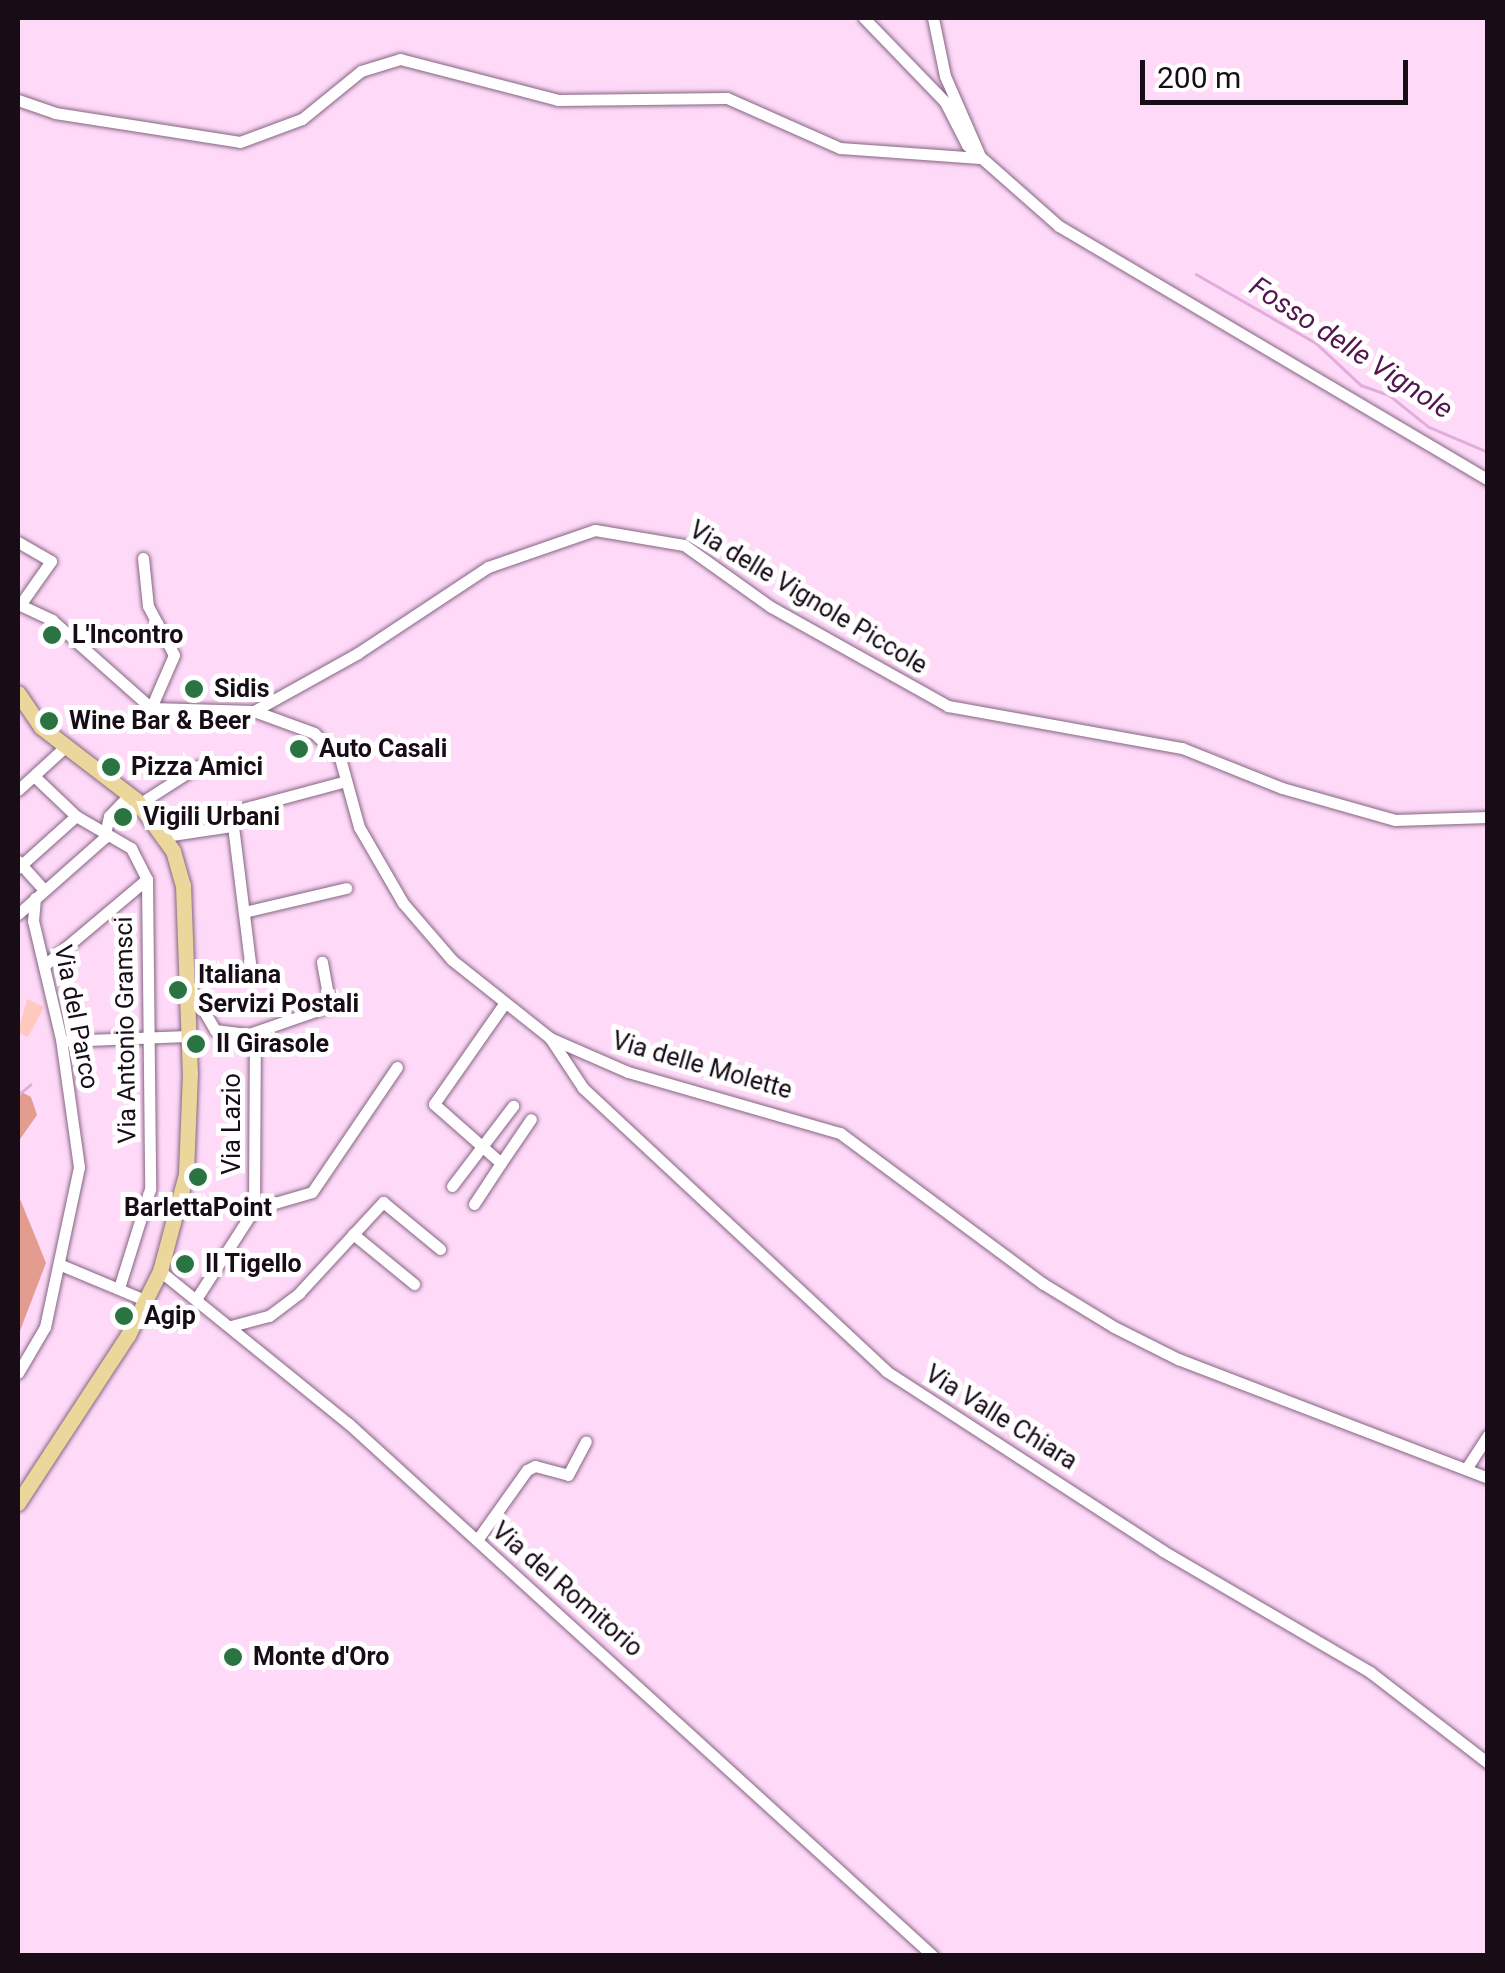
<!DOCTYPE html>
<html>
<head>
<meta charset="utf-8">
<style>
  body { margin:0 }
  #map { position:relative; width:1505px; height:1973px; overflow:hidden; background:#fed9f8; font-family:Roboto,sans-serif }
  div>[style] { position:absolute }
  .green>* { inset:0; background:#ffc9bf }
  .forest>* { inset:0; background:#e39c8f }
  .stream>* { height:2.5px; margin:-1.25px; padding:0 1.25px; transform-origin:1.25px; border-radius:1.25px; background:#e3addb }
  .roads { filter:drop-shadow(0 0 2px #856581) drop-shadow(0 0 2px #856581) }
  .minor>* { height:11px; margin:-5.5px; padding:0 5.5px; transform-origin:5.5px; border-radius:5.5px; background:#fff }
  .major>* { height:15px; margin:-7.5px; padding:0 7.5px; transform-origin:7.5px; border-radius:7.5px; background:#ebd79c }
  .dots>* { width:28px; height:28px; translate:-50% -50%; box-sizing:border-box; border:5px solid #fff; border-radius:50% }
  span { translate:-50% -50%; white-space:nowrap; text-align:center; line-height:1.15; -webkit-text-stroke:10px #fff; paint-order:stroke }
  .street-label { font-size:25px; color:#180c17 }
  .poi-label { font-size:25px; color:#180c17; font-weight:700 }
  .left { translate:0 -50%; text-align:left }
  .water-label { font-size:28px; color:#53154f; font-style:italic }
  .frame { position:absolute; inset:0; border:20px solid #180c17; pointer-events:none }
  .scale { position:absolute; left:1140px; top:60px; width:268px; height:45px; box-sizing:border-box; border:5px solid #180c17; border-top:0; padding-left:12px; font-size:30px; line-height:35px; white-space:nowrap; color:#180c17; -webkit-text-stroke:8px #fff; paint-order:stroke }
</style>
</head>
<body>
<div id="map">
  <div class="green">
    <i style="clip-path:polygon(27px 999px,44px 1007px,28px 1037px,18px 1032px)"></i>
  </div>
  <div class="forest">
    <i style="clip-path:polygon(18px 1090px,31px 1097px,37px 1115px,18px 1142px)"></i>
    <i style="clip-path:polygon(18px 1194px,46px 1263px,18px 1336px)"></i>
  </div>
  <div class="stream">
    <i style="left:1196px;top:274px;width:138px;rotate:29.9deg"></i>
    <i style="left:1316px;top:343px;width:62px;rotate:43deg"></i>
    <i style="left:1361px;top:385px;width:30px;rotate:20deg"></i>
    <i style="left:1389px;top:395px;width:51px;rotate:38.7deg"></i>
    <i style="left:1429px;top:427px;width:64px;rotate:23deg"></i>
    <i style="left:18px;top:1095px;width:16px;rotate:-40deg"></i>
  </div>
  <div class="roads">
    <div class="minor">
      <i style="left:864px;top:18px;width:117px;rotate:46deg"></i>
      <i style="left:945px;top:102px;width:48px;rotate:62.9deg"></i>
      <i style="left:967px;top:145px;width:123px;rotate:41.4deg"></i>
      <i style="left:1059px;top:226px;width:499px;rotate:30.6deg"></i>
      <i style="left:933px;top:18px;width:59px;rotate:78.3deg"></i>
      <i style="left:945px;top:76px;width:85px;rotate:66.4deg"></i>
      <i style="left:18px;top:100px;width:39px;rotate:19deg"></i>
      <i style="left:55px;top:113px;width:187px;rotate:8.9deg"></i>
      <i style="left:240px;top:142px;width:66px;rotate:-20.4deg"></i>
      <i style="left:302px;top:119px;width:76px;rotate:-39.1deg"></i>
      <i style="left:361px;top:71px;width:41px;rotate:-17.1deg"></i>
      <i style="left:400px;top:59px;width:163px;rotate:14.5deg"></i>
      <i style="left:558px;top:100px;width:169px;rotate:-0.7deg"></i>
      <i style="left:727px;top:98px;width:124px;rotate:23.9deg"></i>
      <i style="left:840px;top:148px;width:140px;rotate:4.1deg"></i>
      <i style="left:18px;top:542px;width:38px;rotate:30deg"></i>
      <i style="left:51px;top:561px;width:54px;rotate:125.2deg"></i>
      <i style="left:143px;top:558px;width:48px;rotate:84.1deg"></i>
      <i style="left:148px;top:606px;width:55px;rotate:62deg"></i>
      <i style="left:174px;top:655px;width:58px;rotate:113.5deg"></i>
      <i style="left:18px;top:604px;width:38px;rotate:25deg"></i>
      <i style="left:52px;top:620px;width:132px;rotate:41.6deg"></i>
      <i style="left:151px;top:708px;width:103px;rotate:1.7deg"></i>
      <i style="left:254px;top:711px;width:64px;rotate:20.1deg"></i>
      <i style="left:314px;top:733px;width:36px;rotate:44deg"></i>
      <i style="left:340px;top:758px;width:72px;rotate:74.6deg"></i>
      <i style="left:359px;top:827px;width:88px;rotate:59.9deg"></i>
      <i style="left:403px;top:903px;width:75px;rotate:49.3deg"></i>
      <i style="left:452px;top:960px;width:125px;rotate:38.5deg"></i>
      <i style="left:550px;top:1038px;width:85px;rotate:23.6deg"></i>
      <i style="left:628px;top:1072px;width:221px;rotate:16.1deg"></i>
      <i style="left:840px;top:1133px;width:252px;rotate:36.6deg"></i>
      <i style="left:1042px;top:1283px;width:84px;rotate:31.4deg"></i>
      <i style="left:1114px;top:1327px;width:72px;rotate:26.6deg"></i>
      <i style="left:1178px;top:1359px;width:332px;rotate:21deg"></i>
      <i style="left:254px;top:711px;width:119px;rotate:-29.1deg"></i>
      <i style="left:358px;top:653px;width:156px;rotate:-33.5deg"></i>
      <i style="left:488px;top:567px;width:113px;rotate:-19.1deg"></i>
      <i style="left:595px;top:530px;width:90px;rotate:9.6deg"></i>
      <i style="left:684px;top:545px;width:107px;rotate:35.5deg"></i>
      <i style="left:771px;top:607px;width:203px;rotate:29.2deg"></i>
      <i style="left:948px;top:706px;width:238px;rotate:10.2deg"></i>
      <i style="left:1182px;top:748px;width:108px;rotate:21.8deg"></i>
      <i style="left:1282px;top:788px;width:117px;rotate:15.8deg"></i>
      <i style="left:1395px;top:820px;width:93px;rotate:-1.8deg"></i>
      <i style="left:34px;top:776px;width:58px;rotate:43.6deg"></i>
      <i style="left:76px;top:816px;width:64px;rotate:30.2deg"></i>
      <i style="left:131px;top:848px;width:35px;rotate:63deg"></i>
      <i style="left:147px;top:879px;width:310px;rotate:89.4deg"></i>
      <i style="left:150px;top:1189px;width:101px;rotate:107.4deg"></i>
      <i style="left:18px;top:790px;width:65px;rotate:-42.5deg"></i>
      <i style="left:139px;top:804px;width:70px;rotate:-32.8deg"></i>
      <i style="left:238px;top:810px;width:112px;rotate:-15deg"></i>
      <i style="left:165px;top:836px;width:69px;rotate:-8.4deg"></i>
      <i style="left:233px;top:826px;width:138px;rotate:82.9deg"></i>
      <i style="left:18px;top:861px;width:39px;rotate:48deg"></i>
      <i style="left:18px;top:868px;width:78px;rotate:-41.9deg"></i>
      <i style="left:244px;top:912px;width:105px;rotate:-13.2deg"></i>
      <i style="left:18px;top:914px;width:115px;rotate:-41.5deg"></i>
      <i style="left:104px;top:838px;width:23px;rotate:-77deg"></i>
      <i style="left:109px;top:816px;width:29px;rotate:-46deg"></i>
      <i style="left:46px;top:964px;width:132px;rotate:-40.1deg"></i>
      <i style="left:186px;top:980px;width:58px;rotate:59.9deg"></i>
      <i style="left:215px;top:1030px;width:34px;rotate:7deg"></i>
      <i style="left:249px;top:1034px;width:86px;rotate:-19.1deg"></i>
      <i style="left:330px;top:1006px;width:45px;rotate:-100.3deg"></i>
      <i style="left:504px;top:1004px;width:122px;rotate:125deg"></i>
      <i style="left:434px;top:1104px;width:89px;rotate:41.4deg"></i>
      <i style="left:501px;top:1163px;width:53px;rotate:-55.7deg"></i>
      <i style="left:550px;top:1038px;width:60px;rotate:56.6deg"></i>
      <i style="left:583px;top:1088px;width:415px;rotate:43deg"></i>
      <i style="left:886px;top:1371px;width:330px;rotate:33deg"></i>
      <i style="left:1163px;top:1551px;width:240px;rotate:30.3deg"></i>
      <i style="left:1370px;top:1672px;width:149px;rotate:37.6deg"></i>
      <i style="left:62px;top:1041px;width:126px;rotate:-2.3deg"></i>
      <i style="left:452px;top:1186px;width:101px;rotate:-52.7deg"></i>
      <i style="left:474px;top:1204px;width:49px;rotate:-56.6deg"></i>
      <i style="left:254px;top:1209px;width:60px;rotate:-16.3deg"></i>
      <i style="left:312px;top:1192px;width:151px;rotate:-55.8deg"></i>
      <i style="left:353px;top:1234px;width:79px;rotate:39.3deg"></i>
      <i style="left:61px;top:1265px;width:93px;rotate:22.7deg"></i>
      <i style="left:160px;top:1271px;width:243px;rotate:39deg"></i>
      <i style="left:349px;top:1424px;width:790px;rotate:42.33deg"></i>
      <i style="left:198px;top:1296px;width:103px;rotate:-57.2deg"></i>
      <i style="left:254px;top:1209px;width:167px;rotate:-89.7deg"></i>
      <i style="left:255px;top:1042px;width:10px;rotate:-127deg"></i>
      <i style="left:231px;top:1326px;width:39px;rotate:-15deg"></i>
      <i style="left:269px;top:1316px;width:38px;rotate:-37deg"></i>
      <i style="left:299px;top:1293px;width:124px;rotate:-47.3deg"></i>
      <i style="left:383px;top:1202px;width:74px;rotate:39.5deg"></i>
      <i style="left:18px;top:1373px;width:53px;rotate:-59.6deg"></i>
      <i style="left:45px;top:1327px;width:164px;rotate:-78deg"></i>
      <i style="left:79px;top:1167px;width:129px;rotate:-98deg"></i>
      <i style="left:61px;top:1039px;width:121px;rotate:-103.3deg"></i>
      <i style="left:33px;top:921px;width:23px;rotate:-85deg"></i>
      <i style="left:1466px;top:1469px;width:40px;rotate:-57.1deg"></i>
      <i style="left:477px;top:1540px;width:86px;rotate:-54.5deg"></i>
      <i style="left:527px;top:1470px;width:9px;rotate:-27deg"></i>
      <i style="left:535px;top:1466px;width:34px;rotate:15deg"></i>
      <i style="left:568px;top:1475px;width:38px;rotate:-62deg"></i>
    </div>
    <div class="major">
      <i style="left:18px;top:693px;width:41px;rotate:55.9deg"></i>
      <i style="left:41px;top:727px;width:120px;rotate:37.5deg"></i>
      <i style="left:136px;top:800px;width:63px;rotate:54deg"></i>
      <i style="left:173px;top:851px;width:35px;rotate:74deg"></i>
      <i style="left:183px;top:885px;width:188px;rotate:87.9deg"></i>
      <i style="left:190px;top:1073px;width:101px;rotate:92.3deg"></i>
      <i style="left:186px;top:1174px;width:100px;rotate:105deg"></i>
      <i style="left:160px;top:1271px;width:72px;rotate:116.6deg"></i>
      <i style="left:128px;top:1335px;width:201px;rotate:123.2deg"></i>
    </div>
  </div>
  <div class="dots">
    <i style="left:52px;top:635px;background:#2a7442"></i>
    <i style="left:194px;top:689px;background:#2a7442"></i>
    <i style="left:49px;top:721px;background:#2a7442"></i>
    <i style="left:299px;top:749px;background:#2a7442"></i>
    <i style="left:111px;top:767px;background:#2a7442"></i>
    <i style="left:123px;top:817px;background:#2a7442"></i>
    <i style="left:178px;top:990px;background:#2a7442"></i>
    <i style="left:196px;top:1044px;background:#2a7442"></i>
    <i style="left:198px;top:1177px;background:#2a7442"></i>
    <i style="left:185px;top:1264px;background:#2a7442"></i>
    <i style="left:124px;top:1316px;background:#2a7442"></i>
    <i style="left:233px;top:1657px;background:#2a7442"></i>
  </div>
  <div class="street-label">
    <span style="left:808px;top:598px;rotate:31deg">Via delle Vignole Piccole</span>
    <span style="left:76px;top:1017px;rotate:79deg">Via del Parco</span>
    <span style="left:126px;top:1030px;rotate:-91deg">Via Antonio Gramsci</span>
    <span style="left:702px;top:1066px;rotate:16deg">Via delle Molette</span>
    <span style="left:232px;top:1124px;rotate:-90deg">Via Lazio</span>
    <span style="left:1001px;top:1418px;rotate:32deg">Via Valle Chiara</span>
    <span style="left:567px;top:1590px;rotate:41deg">Via del Romitorio</span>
  </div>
  <div class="poi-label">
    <span class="left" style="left:72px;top:635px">L'Incontro</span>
    <span class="left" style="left:214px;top:689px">Sidis</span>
    <span class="left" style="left:69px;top:721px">Wine Bar &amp; Beer</span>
    <span class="left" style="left:319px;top:749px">Auto Casali</span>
    <span class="left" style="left:131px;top:767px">Pizza Amici</span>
    <span class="left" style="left:143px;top:817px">Vigili Urbani</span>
    <span class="left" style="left:198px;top:990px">Italiana<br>Servizi Postali</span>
    <span class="left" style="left:216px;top:1044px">Il Girasole</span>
    <span style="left:198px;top:1208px">BarlettaPoint</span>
    <span class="left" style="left:205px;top:1264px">Il Tigello</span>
    <span class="left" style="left:144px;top:1316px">Agip</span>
    <span class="left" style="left:253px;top:1657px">Monte d'Oro</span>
  </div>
  <div class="water-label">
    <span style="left:1351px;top:348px;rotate:33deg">Fosso delle Vignole</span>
  </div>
  <div class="frame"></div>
  <div class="scale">200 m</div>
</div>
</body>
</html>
